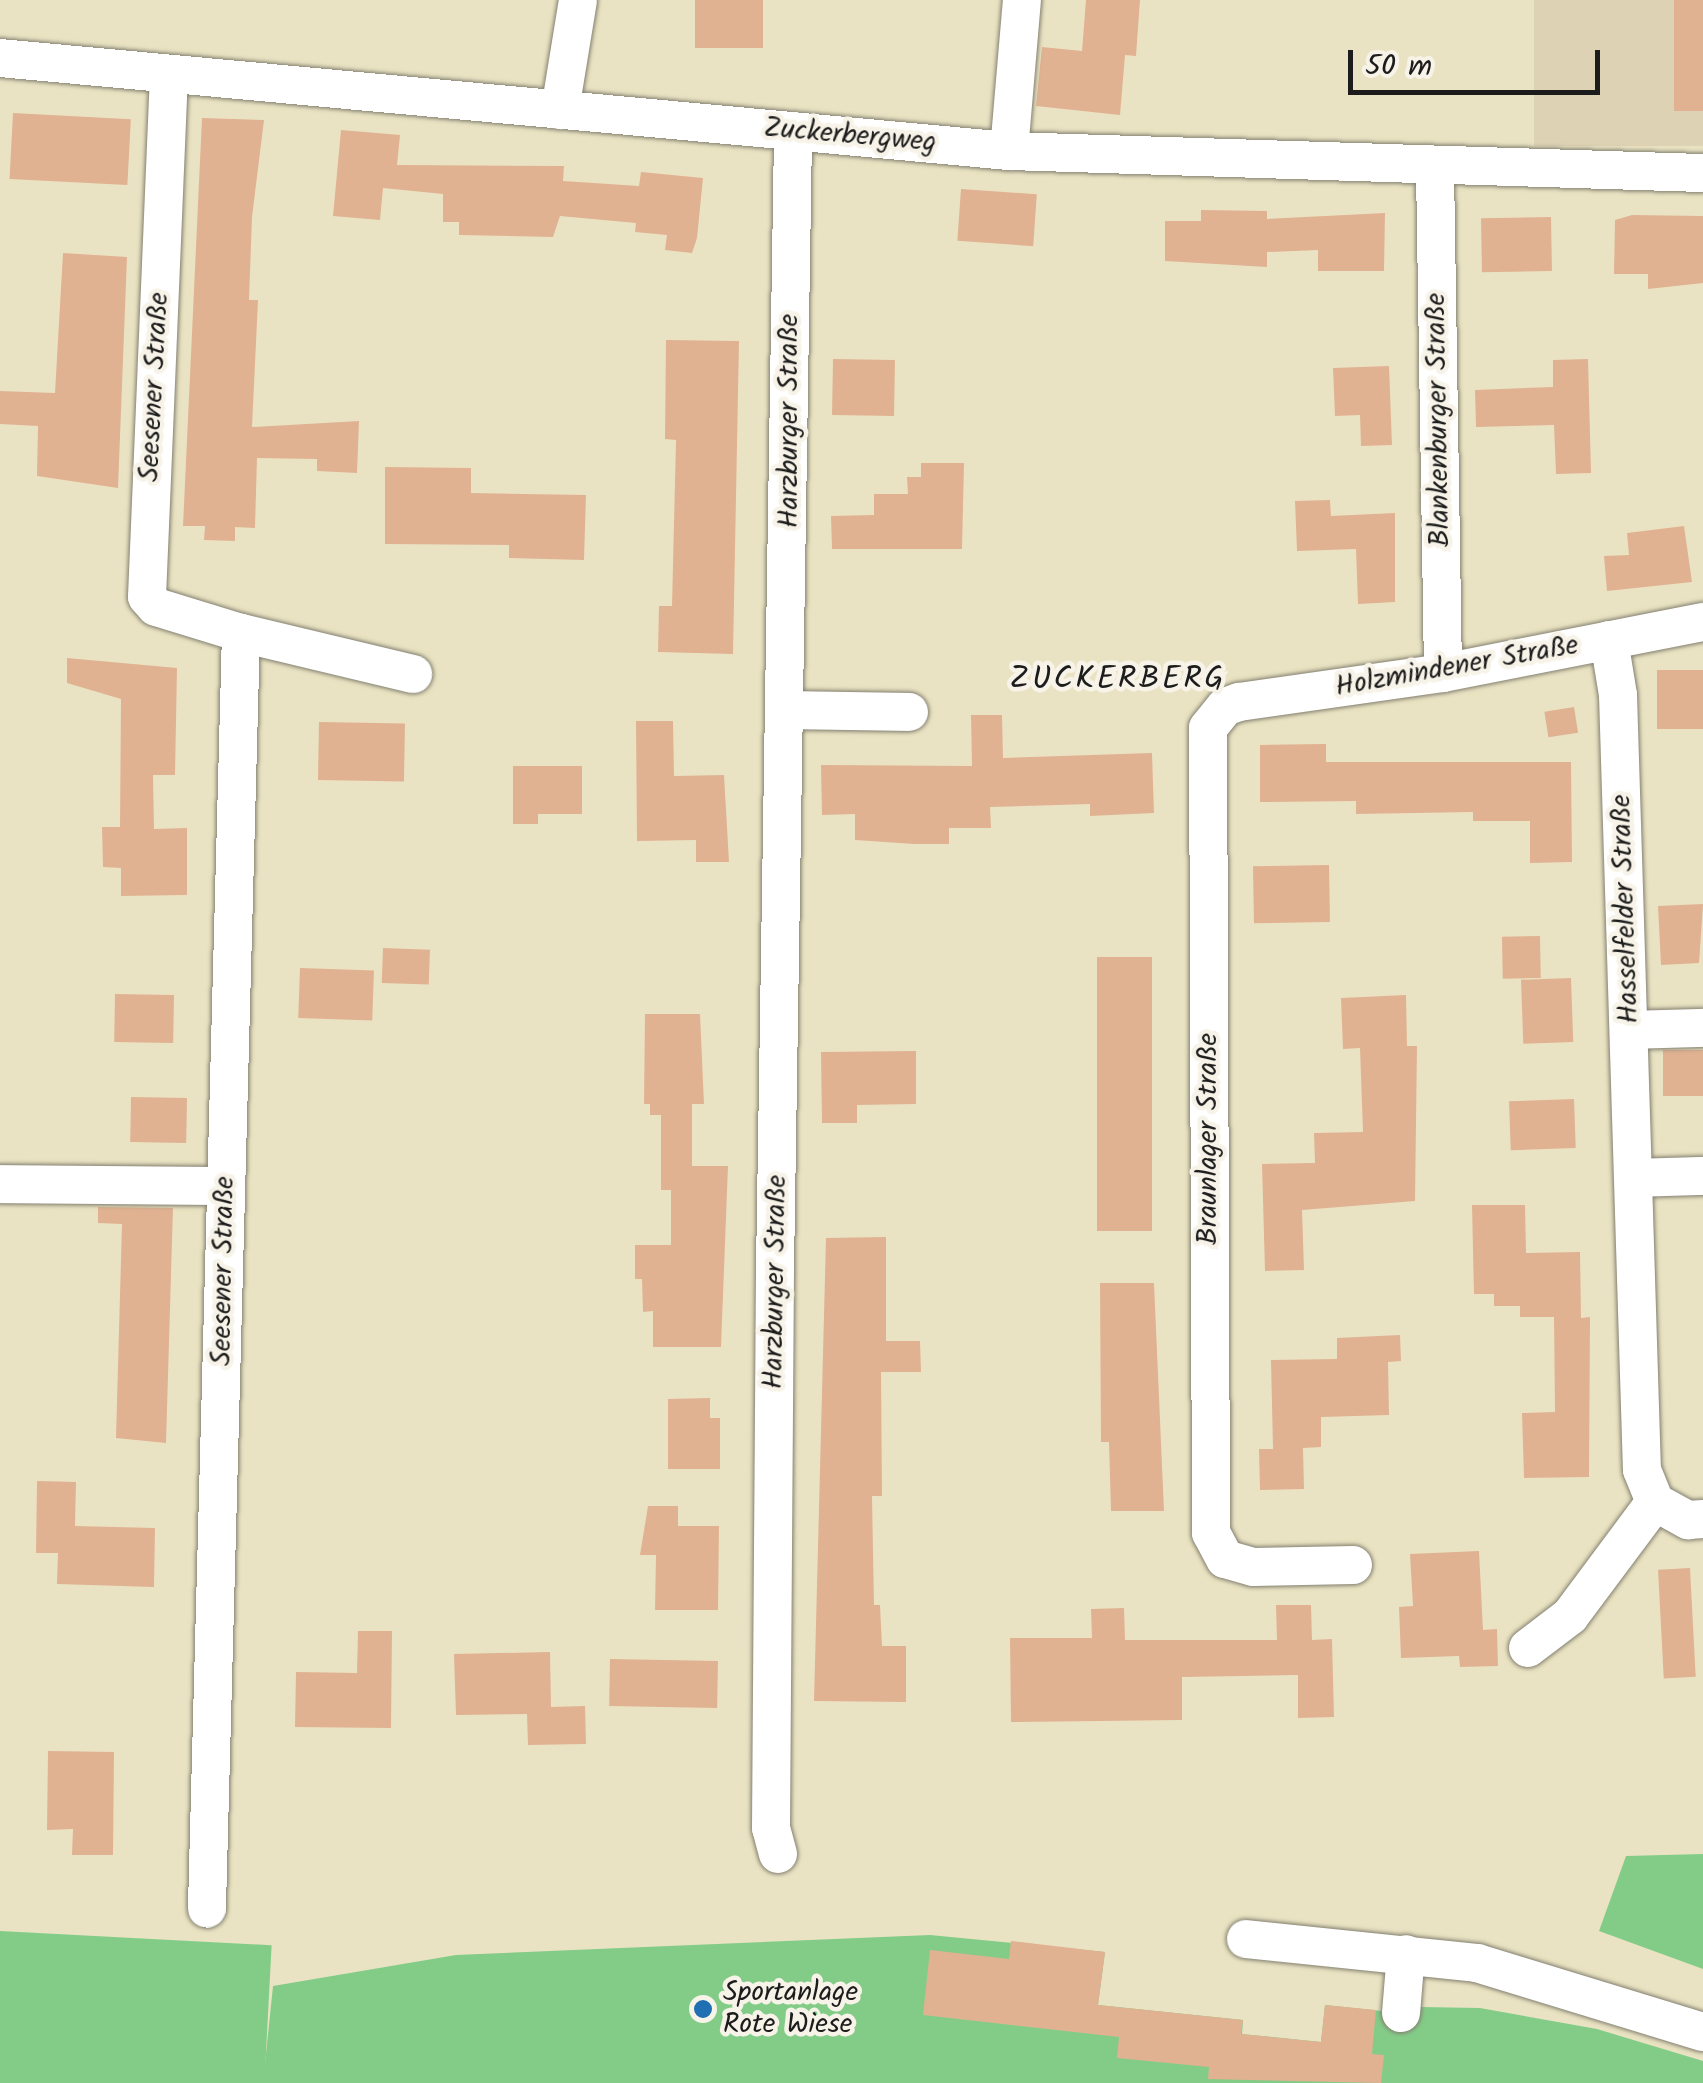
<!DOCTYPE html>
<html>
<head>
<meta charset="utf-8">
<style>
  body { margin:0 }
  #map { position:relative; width:1703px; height:2083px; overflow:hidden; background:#eae3c3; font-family:Kalam,sans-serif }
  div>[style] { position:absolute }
  .built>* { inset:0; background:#ded2b4; transform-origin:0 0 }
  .green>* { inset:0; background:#83cc88; transform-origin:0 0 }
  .building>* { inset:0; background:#e0b292; transform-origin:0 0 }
  .roads { filter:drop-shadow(0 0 2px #838070) drop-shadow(0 0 2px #838070) }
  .minor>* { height:38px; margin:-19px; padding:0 19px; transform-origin:19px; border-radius:19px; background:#fff }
  .dots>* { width:28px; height:28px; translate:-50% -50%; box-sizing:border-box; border:5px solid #f7f3e8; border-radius:50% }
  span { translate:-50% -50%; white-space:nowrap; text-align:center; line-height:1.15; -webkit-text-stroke:9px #f7f3e8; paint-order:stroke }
  .street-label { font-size:28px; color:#1c1c1c }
  .poi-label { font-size:28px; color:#1c1c1c }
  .left { translate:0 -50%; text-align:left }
  .quarter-label { font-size:32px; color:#1c1c1c; letter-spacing:2.5px }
  .scale { position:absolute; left:1348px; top:50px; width:252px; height:45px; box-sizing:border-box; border:5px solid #1c1c1c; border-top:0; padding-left:12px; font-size:30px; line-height:35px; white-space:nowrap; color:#1c1c1c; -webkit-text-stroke:8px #f7f3e8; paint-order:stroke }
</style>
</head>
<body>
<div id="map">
  <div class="built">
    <i style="left:1534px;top:0;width:169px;height:146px"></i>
  </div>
  <div class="green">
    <i style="clip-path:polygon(1703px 1854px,1703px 1969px,1599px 1931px,1626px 1856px)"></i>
    <i style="left:0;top:1931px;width:272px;height:152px;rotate:3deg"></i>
    <i style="clip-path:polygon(930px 1935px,1105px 1952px,1098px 2005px,1243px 2020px,1242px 2034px,1321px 2042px,1325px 2005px,1420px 2015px,1421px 2007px,1480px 2008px,1597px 2029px,1703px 2061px,1703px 2083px,263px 2083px,273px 1986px,456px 1955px)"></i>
  </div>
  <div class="building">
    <i style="left:695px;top:0;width:68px;height:48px"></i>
    <i style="clip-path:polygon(1086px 0,1140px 0,1136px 56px,1125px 55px,1120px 115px,1036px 106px,1042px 47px,1082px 51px)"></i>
    <i style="left:1674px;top:0;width:29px;height:111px"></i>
    <i style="left:13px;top:113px;width:118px;height:66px;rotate:3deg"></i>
    <i style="clip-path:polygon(202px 118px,264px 120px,252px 217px,249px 300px,258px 300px,252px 427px,359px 421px,357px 473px,317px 471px,317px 459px,257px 458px,255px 528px,235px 527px,235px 541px,204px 540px,205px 526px,183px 526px)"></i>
    <i style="clip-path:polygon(341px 130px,400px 135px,397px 165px,564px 166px,563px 181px,639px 186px,641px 172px,703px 178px,697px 238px,692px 253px,665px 250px,667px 235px,635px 232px,636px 223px,560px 216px,553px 237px,459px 235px,459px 222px,443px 222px,443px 194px,383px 188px,380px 220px,333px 216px)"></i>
    <i style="left:961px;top:189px;width:76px;height:52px;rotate:4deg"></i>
    <i style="clip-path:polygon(1201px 210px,1267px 211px,1267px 219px,1385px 213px,1384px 271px,1318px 271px,1318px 250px,1267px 252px,1267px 267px,1165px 261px,1165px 221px,1201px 221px)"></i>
    <i style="clip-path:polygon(1632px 215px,1703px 216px,1703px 283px,1648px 289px,1648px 274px,1614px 274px,1615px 220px)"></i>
    <i style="left:1551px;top:217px;width:54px;height:70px;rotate:89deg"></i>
    <i style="clip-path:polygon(63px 253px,127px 257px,118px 488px,37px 476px,38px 426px,0 424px,0 391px,55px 393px)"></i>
    <i style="clip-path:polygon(666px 340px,739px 341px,733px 654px,658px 652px,659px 606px,672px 606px,676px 440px,665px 439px)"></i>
    <i style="left:833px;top:359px;width:62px;height:56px;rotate:1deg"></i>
    <i style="clip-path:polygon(1588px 359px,1591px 473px,1556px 474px,1554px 425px,1476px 427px,1475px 390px,1553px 387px,1553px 360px)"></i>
    <i style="clip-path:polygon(1389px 366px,1392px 445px,1361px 446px,1360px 415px,1335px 416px,1333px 368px)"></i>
    <i style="clip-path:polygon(921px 463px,964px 463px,962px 549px,832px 549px,831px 516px,874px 515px,874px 494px,908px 494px,907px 477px,921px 477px)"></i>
    <i style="clip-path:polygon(385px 467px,471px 468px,471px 493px,586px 495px,584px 560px,509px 558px,509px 545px,385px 544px)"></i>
    <i style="clip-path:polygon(1330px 500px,1331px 516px,1395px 513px,1395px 602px,1358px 604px,1356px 549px,1297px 551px,1295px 501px)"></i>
    <i style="clip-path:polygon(1684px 526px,1692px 582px,1607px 591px,1604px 556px,1629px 555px,1627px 533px)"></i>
    <i style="clip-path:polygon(67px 658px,177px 668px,175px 775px,153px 775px,154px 829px,187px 828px,187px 895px,121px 896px,121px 868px,103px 867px,102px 827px,120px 827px,121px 699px,67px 683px)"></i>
    <i style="left:1703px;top:670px;width:59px;height:46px;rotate:90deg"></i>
    <i style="left:1574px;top:707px;width:26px;height:30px;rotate:81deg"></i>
    <i style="clip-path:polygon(971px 715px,1002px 715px,1003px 758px,1152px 753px,1154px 813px,1090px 816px,1090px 804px,990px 807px,991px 828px,949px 828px,949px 844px,914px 844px,855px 840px,855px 814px,822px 815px,821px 765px,972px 766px)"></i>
    <i style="clip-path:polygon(636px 721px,673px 721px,674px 776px,724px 775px,729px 862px,696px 862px,696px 840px,637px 841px)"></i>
    <i style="left:319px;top:722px;width:86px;height:58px;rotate:1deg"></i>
    <i style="clip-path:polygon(1326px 744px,1326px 762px,1571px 762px,1572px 862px,1530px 863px,1530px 821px,1473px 821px,1473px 812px,1356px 814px,1356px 801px,1260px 802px,1260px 745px)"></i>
    <i style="clip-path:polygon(513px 766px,582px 766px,582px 814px,538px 814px,538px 824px,513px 824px)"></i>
    <i style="left:1329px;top:865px;width:57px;height:76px;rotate:89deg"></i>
    <i style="clip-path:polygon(1703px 904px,1699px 963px,1661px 965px,1658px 906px)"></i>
    <i style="left:1540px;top:936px;width:42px;height:38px;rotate:89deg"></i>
    <i style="left:383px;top:948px;width:47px;height:35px;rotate:2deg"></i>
    <i style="left:1097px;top:957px;width:55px;height:274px"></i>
    <i style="left:300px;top:968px;width:74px;height:50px;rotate:2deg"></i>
    <i style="left:1571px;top:978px;width:64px;height:50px;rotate:88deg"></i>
    <i style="left:115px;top:994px;width:59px;height:48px;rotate:1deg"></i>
    <i style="clip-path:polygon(1406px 995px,1407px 1046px,1417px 1046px,1415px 1201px,1302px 1210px,1304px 1270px,1265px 1271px,1262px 1164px,1315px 1163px,1314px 1133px,1363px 1132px,1360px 1048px,1343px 1049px,1341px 998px)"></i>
    <i style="clip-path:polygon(645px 1014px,700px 1014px,704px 1104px,692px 1104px,692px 1166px,728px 1166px,721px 1347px,653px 1347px,653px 1311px,643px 1312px,642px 1279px,635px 1279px,635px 1245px,671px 1245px,671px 1190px,661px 1190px,661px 1115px,650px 1115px,650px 1104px,644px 1104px)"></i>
    <i style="left:1703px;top:1050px;width:46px;height:40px;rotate:90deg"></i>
    <i style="clip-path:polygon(916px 1051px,916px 1104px,857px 1105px,857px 1123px,822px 1123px,821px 1052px)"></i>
    <i style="left:131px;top:1097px;width:56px;height:45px;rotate:1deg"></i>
    <i style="left:1574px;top:1099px;width:49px;height:65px;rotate:88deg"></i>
    <i style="clip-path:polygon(1472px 1205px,1525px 1205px,1526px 1253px,1580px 1252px,1581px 1318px,1590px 1317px,1589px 1477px,1524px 1478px,1522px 1413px,1555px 1412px,1554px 1317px,1520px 1317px,1520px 1306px,1494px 1306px,1494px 1294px,1474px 1294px)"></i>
    <i style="clip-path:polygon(98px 1207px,173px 1208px,166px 1443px,116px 1438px,122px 1224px,98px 1223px)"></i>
    <i style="clip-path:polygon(886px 1237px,886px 1341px,920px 1341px,921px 1372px,881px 1372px,882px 1496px,872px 1496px,874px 1605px,880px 1605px,882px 1646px,906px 1646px,906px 1702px,814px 1701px,826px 1238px)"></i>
    <i style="clip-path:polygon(1100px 1283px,1154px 1283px,1164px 1511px,1111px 1511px,1109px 1442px,1101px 1442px)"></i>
    <i style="clip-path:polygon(1400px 1335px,1401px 1361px,1388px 1362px,1389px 1415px,1321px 1417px,1321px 1447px,1303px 1448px,1304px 1489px,1260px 1490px,1259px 1449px,1273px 1449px,1271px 1360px,1337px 1359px,1337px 1338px)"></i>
    <i style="clip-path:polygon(710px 1398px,710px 1418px,720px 1418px,720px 1469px,668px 1469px,668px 1399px)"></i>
    <i style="clip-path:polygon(37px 1481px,76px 1482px,75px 1526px,155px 1528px,154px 1587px,57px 1584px,58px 1553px,36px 1553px)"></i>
    <i style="clip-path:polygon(648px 1506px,678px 1506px,678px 1526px,719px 1526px,718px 1610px,655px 1610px,656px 1555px,640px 1555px)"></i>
    <i style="clip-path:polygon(1479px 1551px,1483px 1630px,1497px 1629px,1498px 1666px,1460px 1667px,1459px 1656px,1401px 1658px,1399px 1607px,1413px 1606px,1410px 1554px)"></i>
    <i style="left:1690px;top:1568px;width:109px;height:32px;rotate:87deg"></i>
    <i style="clip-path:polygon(1276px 1605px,1311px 1605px,1312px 1640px,1332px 1639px,1334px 1717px,1298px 1718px,1298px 1675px,1182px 1677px,1182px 1720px,1011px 1722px,1010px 1638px,1092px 1638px,1091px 1609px,1124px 1608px,1125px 1640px,1277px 1640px)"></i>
    <i style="clip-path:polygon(358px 1631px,392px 1631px,391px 1728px,295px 1727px,296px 1672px,357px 1673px)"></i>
    <i style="clip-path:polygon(550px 1652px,551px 1707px,585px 1706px,586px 1744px,528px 1745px,527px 1714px,456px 1715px,454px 1654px)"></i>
    <i style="left:610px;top:1659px;width:108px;height:47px;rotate:1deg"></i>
    <i style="clip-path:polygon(48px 1751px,114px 1752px,113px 1855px,72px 1855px,73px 1829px,47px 1830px)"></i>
    <i style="clip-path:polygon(1011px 1941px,1105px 1952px,1098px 2005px,1243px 2020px,1241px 2034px,1321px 2042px,1325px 2005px,1376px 2010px,1372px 2054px,1384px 2055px,1381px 2083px,1208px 2079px,1209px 2067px,1117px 2058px,1119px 2037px,923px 2015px,930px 1950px,1009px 1959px)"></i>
  </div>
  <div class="roads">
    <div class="minor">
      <i style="left:0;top:58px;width:1013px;rotate:5.27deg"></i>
      <i style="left:1009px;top:151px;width:694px;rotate:1.82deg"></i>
      <i style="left:169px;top:74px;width:523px;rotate:92.41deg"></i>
      <i style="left:147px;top:597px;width:13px;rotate:48deg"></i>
      <i style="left:156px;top:607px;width:89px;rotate:17deg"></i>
      <i style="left:241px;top:633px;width:1276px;rotate:91.53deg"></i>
      <i style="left:560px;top:110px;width:111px;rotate:-80.7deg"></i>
      <i style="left:1009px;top:151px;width:152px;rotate:-85.1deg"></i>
      <i style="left:1435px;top:168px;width:505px;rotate:89.09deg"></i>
      <i style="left:241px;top:633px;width:177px;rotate:13.4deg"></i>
      <i style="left:1609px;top:640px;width:56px;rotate:80.7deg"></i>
      <i style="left:1618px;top:695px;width:775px;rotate:88.23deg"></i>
      <i style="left:1642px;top:1470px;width:35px;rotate:68deg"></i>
      <i style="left:1655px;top:1502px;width:38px;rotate:29deg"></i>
      <i style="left:1688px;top:1520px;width:15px;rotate:-4deg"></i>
      <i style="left:788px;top:710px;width:121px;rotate:0.9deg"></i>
      <i style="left:1630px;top:1030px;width:73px;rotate:-1.6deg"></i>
      <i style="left:1635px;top:1178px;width:68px;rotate:-1.7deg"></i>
      <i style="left:0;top:1184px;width:226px;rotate:0.5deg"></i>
      <i style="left:1353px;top:1565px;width:100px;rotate:178.9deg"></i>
      <i style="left:1253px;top:1567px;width:29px;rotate:-164deg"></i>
      <i style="left:1225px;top:1559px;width:30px;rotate:-118deg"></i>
      <i style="left:1211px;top:1533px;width:805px;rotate:-90.21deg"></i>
      <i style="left:1208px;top:728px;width:27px;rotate:-51deg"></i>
      <i style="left:1225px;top:707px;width:15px;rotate:-20deg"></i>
      <i style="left:1239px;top:702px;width:206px;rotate:-8.1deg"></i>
      <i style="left:1443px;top:673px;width:265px;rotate:-11.1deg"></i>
      <i style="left:1528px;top:1648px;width:53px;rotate:-37.3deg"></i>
      <i style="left:1570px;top:1616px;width:142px;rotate:-53.3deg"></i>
      <i style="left:778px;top:1854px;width:27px;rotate:-105deg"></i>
      <i style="left:771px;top:1828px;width:559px;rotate:-89.59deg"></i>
      <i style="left:775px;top:1269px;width:1138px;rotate:-89.09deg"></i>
      <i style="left:1246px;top:1939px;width:232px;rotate:5.9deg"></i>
      <i style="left:1477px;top:1963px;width:236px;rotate:17deg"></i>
      <i style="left:1401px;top:2013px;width:59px;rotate:-85.2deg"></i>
    </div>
  </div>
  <div class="dots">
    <i style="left:703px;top:2009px;background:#1f6fb2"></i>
  </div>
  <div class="street-label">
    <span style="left:850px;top:136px;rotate:5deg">Zuckerbergweg</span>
    <span style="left:155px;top:387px;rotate:-87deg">Seesener Straße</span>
    <span style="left:1439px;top:420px;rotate:-91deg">Blankenburger Straße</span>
    <span style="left:790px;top:421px;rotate:-90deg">Harzburger Straße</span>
    <span style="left:1457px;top:667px;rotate:-10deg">Holzmindener Straße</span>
    <span style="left:1626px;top:909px;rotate:-92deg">Hasselfelder Straße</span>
    <span style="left:1209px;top:1139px;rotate:-90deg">Braunlager Straße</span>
    <span style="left:224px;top:1271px;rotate:-89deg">Seesener Straße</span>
    <span style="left:776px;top:1282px;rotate:-89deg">Harzburger Straße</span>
  </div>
  <div class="poi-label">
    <span class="left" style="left:723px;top:2009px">Sportanlage<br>Rote Wiese</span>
  </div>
  <div class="quarter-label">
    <span style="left:1118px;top:680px">ZUCKERBERG</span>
  </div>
  <div class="scale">50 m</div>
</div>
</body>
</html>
